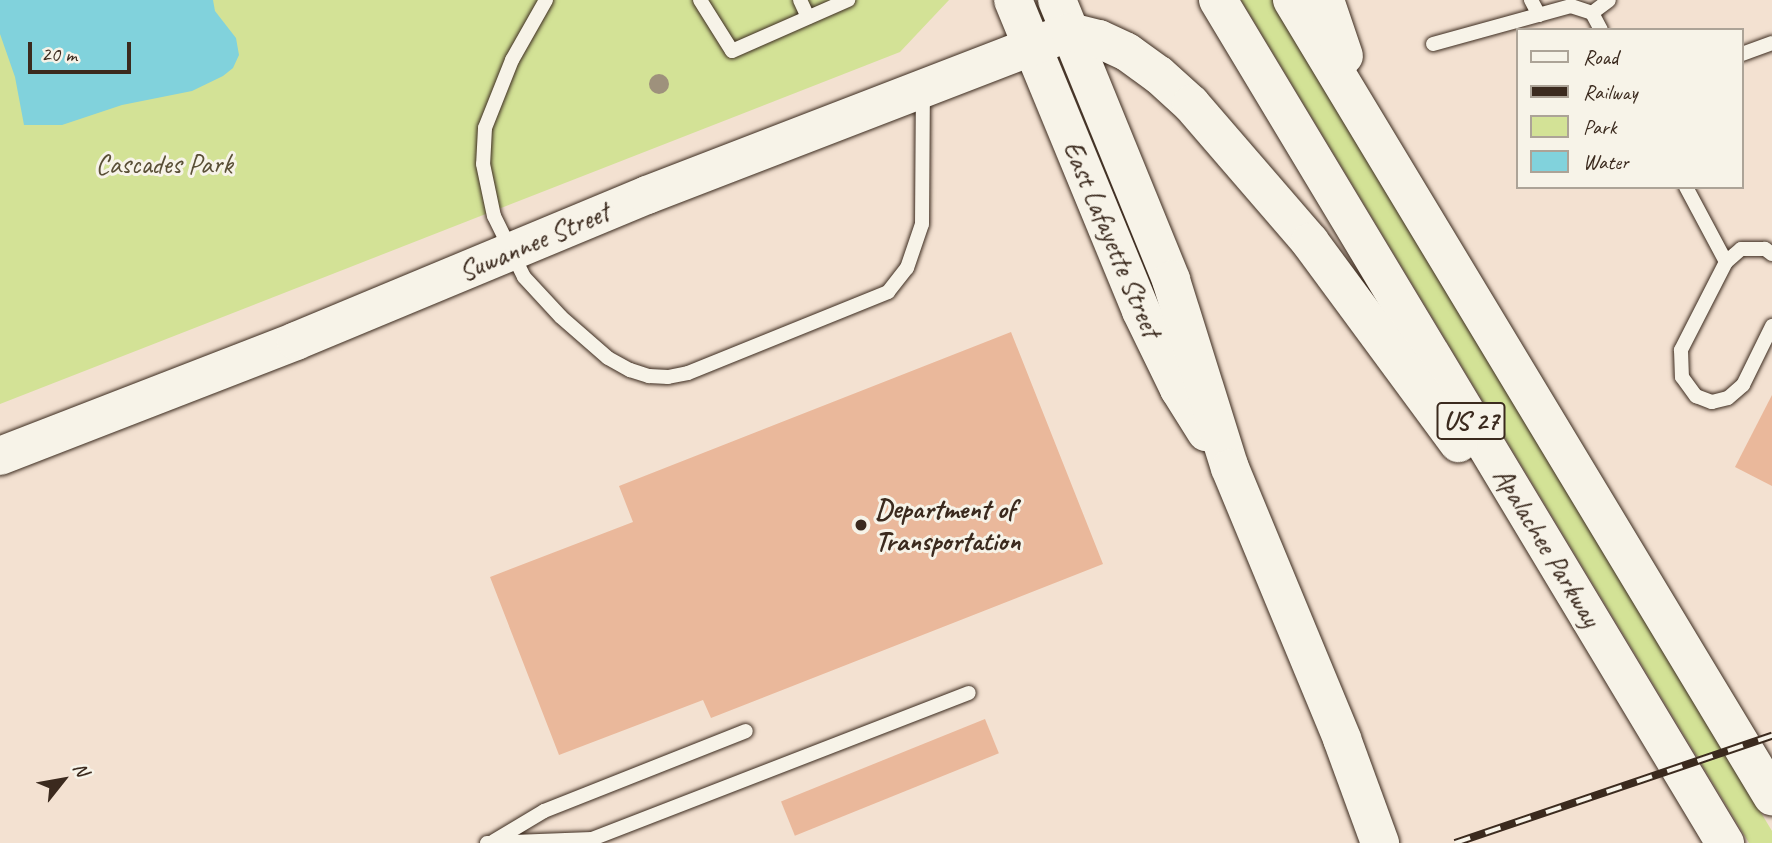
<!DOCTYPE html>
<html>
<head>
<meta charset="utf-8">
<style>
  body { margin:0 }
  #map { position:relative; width:1772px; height:843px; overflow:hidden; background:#f3e1d1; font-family:Caveat,sans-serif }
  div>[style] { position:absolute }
  .green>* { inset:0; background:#d3e296 }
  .water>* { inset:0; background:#81d2dc }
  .building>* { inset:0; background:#eab89b; transform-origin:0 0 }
  .roads { filter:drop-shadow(0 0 2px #3b2a1e) drop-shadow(0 0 2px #3b2a1e) }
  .lane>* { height:14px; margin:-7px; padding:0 7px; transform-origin:7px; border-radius:7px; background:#f7f3e8 }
  .secondary>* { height:38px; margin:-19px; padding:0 19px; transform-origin:19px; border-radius:19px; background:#f7f3e8 }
  .primary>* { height:38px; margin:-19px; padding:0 19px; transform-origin:19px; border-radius:19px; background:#f7f3e8 }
  .rail>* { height:8px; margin-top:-4px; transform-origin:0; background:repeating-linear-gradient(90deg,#f7f3e8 0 16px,#3b2a1e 0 32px); box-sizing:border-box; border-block:2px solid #3b2a1e }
  .trees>* { width:20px; height:20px; margin:-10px; border-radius:50%; background:#9e917c }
  .dots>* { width:19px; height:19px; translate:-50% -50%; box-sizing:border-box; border:4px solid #f7f3e8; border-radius:50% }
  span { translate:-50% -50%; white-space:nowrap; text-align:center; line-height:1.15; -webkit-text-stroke:6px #f7f3e8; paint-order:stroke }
  .shield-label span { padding:2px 5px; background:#f7f3e8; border:2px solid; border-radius:5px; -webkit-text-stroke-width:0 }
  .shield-label { font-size:26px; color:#3b2a1e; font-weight:700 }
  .park-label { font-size:28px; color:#594f36 }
  .street-label { font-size:28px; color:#3b2a1e }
  .poi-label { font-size:28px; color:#3b2a1e; font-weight:700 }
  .left { translate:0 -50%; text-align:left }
  .legend { position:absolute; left:1516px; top:28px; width:228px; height:161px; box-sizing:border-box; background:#f7f3e8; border:2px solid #aca397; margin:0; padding:9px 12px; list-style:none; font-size:21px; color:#3b2a1e }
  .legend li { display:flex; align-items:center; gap:14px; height:35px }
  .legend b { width:35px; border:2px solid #aca397 }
  .north { position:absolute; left:28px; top:745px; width:70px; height:70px; -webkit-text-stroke:5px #f7f3e8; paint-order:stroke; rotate:59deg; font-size:19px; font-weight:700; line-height:28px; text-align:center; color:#3b2a1e }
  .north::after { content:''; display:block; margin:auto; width:24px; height:32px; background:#3b2a1e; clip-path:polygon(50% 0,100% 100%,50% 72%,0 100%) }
  .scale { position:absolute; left:28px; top:42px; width:103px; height:32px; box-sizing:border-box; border:4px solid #3b2a1e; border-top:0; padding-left:9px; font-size:21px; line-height:24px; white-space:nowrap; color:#3b2a1e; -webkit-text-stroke:5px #f7f3e8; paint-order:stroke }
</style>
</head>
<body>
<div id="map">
  <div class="green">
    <i style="clip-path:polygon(0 0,949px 0,900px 52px,0 404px)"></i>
    <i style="clip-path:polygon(1241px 0,1273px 0,1772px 831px,1772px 843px,1749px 843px)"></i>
  </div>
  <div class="water">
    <i style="clip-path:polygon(0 0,213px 0,215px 11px,236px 38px,239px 55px,233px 68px,223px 76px,192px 91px,122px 105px,62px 125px,24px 125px,15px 77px,0 34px)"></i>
  </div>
  <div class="building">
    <i style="clip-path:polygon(1011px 332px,1103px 564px,711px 718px,703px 700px,559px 755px,490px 577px,633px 522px,619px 486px)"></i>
    <i style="clip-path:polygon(1772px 395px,1772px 486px,1735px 467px)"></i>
    <i style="left:985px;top:719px;width:37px;height:220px;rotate:68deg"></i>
  </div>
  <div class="roads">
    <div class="lane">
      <i style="left:546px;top:0;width:69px;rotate:119.5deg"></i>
      <i style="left:512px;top:60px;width:73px;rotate:111.7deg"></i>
      <i style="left:485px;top:128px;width:36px;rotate:93deg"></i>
      <i style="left:483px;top:164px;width:53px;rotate:78.1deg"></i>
      <i style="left:494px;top:216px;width:68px;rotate:63.8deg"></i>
      <i style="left:524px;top:277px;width:54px;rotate:47.2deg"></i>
      <i style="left:561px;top:317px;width:62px;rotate:41.1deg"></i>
      <i style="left:608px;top:358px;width:25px;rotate:29deg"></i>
      <i style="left:630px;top:370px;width:20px;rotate:18deg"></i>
      <i style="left:649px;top:376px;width:19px;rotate:3deg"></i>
      <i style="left:668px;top:377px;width:20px;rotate:-11deg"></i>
      <i style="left:688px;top:373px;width:216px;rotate:-22deg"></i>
      <i style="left:888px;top:292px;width:31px;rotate:-52deg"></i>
      <i style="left:907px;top:268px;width:46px;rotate:-71.2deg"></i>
      <i style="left:922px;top:224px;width:134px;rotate:-89.6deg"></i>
      <i style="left:700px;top:0;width:60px;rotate:57.9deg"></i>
      <i style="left:732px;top:51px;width:127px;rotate:-23.7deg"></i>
      <i style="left:800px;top:0;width:19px;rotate:65deg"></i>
      <i style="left:1531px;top:0;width:17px;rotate:62deg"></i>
      <i style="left:1592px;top:13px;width:21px;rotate:-37deg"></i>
      <i style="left:1433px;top:44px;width:143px;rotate:-15.4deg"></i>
      <i style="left:1571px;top:6px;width:22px;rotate:18deg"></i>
      <i style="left:1592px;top:13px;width:19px;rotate:62deg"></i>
      <i style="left:1742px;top:54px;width:32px;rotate:-20deg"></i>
      <i style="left:1686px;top:187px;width:85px;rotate:61.9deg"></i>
      <i style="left:1772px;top:254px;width:9px;rotate:-144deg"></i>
      <i style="left:1765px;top:249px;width:24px;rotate:180deg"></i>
      <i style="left:1741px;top:249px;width:20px;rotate:139deg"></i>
      <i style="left:1726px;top:262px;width:99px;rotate:117.1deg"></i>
      <i style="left:1681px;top:350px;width:27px;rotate:88deg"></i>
      <i style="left:1682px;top:377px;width:24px;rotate:54deg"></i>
      <i style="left:1696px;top:396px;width:17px;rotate:21deg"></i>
      <i style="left:1712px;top:402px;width:16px;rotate:-14deg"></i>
      <i style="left:1728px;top:398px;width:20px;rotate:-41deg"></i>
      <i style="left:1743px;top:385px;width:66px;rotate:-63.8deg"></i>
      <i style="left:494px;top:841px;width:58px;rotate:-31deg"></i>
      <i style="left:544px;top:811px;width:217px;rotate:-21.6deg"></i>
      <i style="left:487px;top:843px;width:105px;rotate:-2.2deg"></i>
      <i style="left:592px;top:839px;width:404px;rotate:-21.2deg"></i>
    </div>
    <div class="secondary">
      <i style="left:1013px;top:0;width:336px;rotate:67.6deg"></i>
      <i style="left:1141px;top:311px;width:87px;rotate:64deg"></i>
      <i style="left:1179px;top:389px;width:51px;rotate:57.9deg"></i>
      <i style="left:1057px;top:0;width:302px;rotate:67.8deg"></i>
      <i style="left:1171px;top:280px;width:197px;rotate:72.6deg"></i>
      <i style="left:1230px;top:468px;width:293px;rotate:67.5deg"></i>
      <i style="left:1342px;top:739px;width:111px;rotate:69.9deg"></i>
      <i style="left:0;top:456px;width:318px;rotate:-21.2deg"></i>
      <i style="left:296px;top:341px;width:380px;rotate:-22.6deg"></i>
      <i style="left:647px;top:195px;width:453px;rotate:-21.1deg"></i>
    </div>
    <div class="primary">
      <i style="left:1218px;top:0;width:984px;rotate:58.98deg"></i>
      <i style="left:1292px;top:0;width:930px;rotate:58.91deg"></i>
      <i style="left:1325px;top:0;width:59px;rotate:71.3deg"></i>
      <i style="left:1070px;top:32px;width:30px;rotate:14deg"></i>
      <i style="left:1099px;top:39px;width:31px;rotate:25deg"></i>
      <i style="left:1127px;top:52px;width:39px;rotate:36deg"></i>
      <i style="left:1159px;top:75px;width:43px;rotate:42.2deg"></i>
      <i style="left:1191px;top:104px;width:182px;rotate:49.2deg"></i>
      <i style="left:1310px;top:242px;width:250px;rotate:53.6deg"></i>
    </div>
  </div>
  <div class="rail">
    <i style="left:1455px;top:843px;width:335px;rotate:-18.7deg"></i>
  </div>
  <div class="trees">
    <i style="left:659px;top:84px"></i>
  </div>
  <div class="dots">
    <i style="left:861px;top:525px;background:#3b2a1e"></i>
  </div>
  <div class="shield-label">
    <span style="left:1471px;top:421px">US 27</span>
  </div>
  <div class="park-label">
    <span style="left:164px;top:164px">Cascades Park</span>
  </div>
  <div class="street-label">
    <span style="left:1112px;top:239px;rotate:67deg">East Lafayette Street</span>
    <span style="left:534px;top:242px;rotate:-23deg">Suwannee Street</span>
    <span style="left:1547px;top:547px;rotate:59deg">Apalachee Parkway</span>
  </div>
  <div class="poi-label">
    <span class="left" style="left:875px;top:525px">Department of<br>Transportation</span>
  </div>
  <ul class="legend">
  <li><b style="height:9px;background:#f7f3e8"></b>Road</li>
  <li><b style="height:9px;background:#3b2a1e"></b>Railway</li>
  <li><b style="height:19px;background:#d3e296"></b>Park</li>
  <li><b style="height:19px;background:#81d2dc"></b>Water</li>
  </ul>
  <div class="north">N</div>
  <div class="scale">20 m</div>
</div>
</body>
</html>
